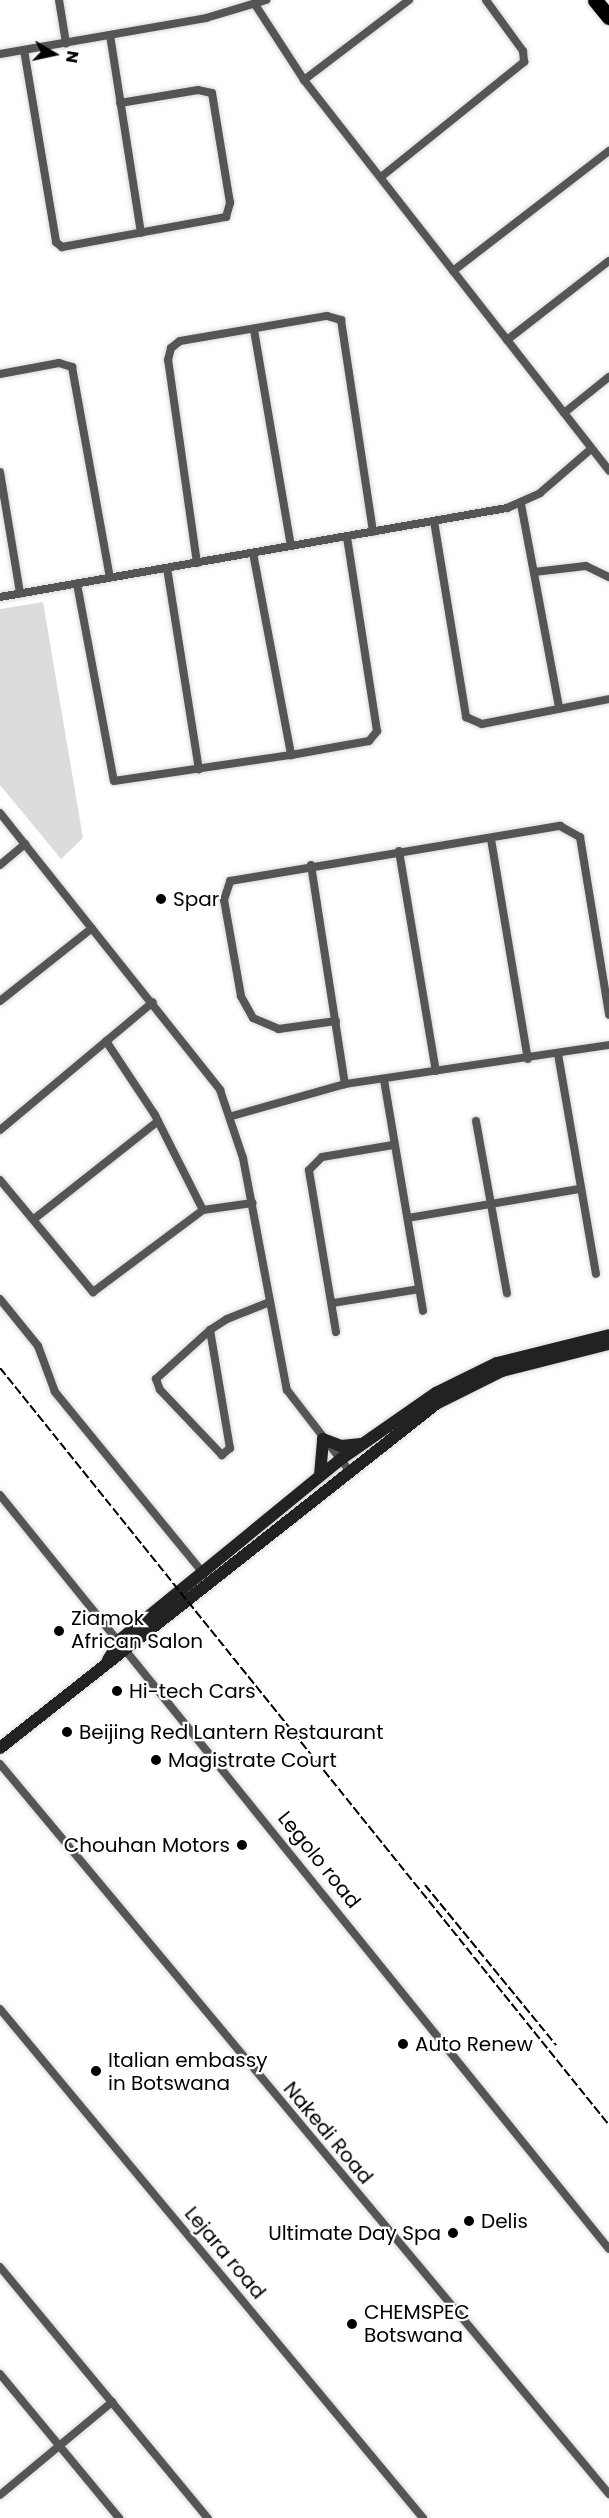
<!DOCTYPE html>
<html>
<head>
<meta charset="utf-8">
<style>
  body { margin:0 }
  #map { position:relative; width:609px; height:2518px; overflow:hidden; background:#fff; font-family:Poppins,sans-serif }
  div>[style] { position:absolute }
  .green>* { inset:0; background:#dcdcdc }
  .roads { filter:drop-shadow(0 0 2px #dbdbdb) drop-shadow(0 0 2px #dbdbdb) }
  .minor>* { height:8px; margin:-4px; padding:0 4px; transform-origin:4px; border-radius:4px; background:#555 }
  .secondary>* { height:12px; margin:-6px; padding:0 6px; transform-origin:6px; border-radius:6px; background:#222 }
  .trunk>* { height:15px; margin:-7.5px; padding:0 7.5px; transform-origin:7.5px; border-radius:7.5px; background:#000 }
  .rail>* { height:2px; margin-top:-1px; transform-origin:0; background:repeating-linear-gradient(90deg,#000 0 9px,transparent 0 12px) }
  .dots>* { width:16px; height:16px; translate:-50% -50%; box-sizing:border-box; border:3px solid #fff; border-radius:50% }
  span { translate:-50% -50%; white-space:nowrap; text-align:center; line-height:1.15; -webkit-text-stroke:4.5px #fff; paint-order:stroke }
  .poi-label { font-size:20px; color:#000 }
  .left { translate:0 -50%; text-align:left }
  .right { translate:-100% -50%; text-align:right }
  .street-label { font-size:20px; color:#000 }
  .north { position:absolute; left:24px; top:24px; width:60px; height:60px; -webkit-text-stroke:4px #fff; paint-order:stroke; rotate:99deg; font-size:16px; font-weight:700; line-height:24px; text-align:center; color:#000 }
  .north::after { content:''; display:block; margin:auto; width:21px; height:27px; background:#000; clip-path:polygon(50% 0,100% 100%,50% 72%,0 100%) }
</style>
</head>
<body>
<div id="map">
  <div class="green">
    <i style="clip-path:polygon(43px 602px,83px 838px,61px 859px,0 785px,0 609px)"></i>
  </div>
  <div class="roads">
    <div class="minor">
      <i style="left:59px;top:0;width:44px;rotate:80.8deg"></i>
      <i style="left:256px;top:6px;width:88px;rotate:57deg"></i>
      <i style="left:304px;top:80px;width:496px;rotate:52deg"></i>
      <i style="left:110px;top:35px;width:200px;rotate:81.1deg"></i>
      <i style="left:24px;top:50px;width:195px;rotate:80.5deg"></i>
      <i style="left:56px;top:242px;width:8px;rotate:40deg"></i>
      <i style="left:62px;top:247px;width:167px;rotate:-10.4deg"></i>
      <i style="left:226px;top:217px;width:15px;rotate:-74deg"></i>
      <i style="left:230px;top:203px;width:111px;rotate:-99.3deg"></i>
      <i style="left:212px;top:93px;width:14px;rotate:-168deg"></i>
      <i style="left:198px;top:90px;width:79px;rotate:170.5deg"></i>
      <i style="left:0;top:54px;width:209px;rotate:-9.9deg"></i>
      <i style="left:206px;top:18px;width:63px;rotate:-16.7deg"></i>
      <i style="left:304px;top:80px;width:132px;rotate:-37.3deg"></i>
      <i style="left:381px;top:177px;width:184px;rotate:-38.8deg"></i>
      <i style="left:524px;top:62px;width:11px;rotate:-95deg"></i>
      <i style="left:523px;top:51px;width:63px;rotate:-126deg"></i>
      <i style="left:453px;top:271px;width:197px;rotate:-37.6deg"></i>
      <i style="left:254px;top:330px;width:219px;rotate:80.3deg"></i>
      <i style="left:507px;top:340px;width:129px;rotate:-37.8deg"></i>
      <i style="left:0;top:374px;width:60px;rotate:-10.6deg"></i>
      <i style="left:59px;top:363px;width:14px;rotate:17deg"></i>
      <i style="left:72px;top:367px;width:214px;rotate:79.8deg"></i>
      <i style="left:564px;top:413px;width:58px;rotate:-38.7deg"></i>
      <i style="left:0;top:472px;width:123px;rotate:80.6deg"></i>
      <i style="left:521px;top:504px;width:208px;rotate:79.4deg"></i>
      <i style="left:434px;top:521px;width:199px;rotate:80.7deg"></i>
      <i style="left:466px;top:717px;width:17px;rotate:24deg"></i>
      <i style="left:482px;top:724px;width:129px;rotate:-11.1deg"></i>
      <i style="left:253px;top:553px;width:206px;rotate:79.3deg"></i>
      <i style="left:197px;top:563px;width:205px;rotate:-98.1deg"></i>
      <i style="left:168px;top:360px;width:12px;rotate:-76deg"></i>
      <i style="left:171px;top:348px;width:11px;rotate:-38deg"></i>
      <i style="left:180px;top:341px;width:149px;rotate:-9.7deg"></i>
      <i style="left:327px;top:316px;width:15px;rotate:16deg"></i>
      <i style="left:341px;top:320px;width:214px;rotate:81.4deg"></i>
      <i style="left:167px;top:568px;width:204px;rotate:81deg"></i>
      <i style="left:534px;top:572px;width:52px;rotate:-6.6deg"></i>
      <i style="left:586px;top:566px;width:25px;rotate:26deg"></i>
      <i style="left:77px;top:584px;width:200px;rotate:79.4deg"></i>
      <i style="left:114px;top:781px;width:179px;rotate:-8.4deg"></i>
      <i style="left:291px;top:755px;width:79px;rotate:-10.2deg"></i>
      <i style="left:369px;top:741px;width:13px;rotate:-51deg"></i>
      <i style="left:377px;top:731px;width:195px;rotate:-98.8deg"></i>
      <i style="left:0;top:597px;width:515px;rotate:-9.96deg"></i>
      <i style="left:507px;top:508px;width:36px;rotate:-24deg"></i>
      <i style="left:540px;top:493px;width:67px;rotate:-40.8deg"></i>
      <i style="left:0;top:813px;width:354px;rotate:51.5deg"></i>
      <i style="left:220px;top:1090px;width:72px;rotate:71.3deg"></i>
      <i style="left:243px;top:1158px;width:236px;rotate:79.3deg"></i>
      <i style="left:287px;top:1390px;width:100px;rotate:52.3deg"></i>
      <i style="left:491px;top:839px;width:223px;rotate:80.5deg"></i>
      <i style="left:399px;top:851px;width:223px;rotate:80.5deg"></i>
      <i style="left:0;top:865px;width:33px;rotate:-40deg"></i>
      <i style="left:311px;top:865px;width:222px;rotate:81.2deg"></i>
      <i style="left:0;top:1001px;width:117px;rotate:-38.4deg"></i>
      <i style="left:336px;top:1021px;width:58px;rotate:172deg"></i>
      <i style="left:279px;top:1029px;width:28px;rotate:-157deg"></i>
      <i style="left:253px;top:1018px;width:25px;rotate:-119deg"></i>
      <i style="left:241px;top:996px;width:97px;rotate:-100deg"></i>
      <i style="left:224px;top:900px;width:20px;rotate:-72deg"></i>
      <i style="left:230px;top:881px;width:335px;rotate:-9.5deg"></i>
      <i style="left:560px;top:826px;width:23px;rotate:29deg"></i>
      <i style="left:580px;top:837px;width:180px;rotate:80.7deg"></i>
      <i style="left:106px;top:1041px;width:89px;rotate:56.5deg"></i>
      <i style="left:155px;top:1115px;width:106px;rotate:63.2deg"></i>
      <i style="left:558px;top:1054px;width:223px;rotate:80.2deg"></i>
      <i style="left:384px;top:1080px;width:234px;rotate:80.4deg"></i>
      <i style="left:232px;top:1116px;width:117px;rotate:-15.8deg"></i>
      <i style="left:345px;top:1084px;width:267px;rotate:-8.4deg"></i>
      <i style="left:476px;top:1121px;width:175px;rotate:79.8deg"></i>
      <i style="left:0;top:1130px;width:199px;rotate:-39.9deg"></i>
      <i style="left:0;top:1180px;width:146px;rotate:50.3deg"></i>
      <i style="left:93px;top:1292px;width:137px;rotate:-36.7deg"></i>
      <i style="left:203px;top:1210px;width:50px;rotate:-8deg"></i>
      <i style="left:408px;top:1218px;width:174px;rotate:-9.6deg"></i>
      <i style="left:34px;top:1219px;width:158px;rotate:-38.3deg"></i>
      <i style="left:0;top:1299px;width:60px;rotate:51deg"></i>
      <i style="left:38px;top:1346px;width:49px;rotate:69.7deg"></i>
      <i style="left:55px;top:1392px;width:235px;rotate:50.7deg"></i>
      <i style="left:333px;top:1303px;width:87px;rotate:-9.2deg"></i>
      <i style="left:210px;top:1330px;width:120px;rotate:80.4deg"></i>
      <i style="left:230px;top:1448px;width:11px;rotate:139deg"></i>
      <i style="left:222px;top:1455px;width:90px;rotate:-133.6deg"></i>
      <i style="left:160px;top:1390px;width:12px;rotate:-110deg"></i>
      <i style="left:156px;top:1379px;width:73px;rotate:-42.2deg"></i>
      <i style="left:210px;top:1330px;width:20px;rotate:-33deg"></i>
      <i style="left:227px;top:1319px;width:46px;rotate:-21.6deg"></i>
      <i style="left:336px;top:1332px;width:164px;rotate:-99.5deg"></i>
      <i style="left:309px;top:1170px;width:18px;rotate:-45deg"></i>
      <i style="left:322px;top:1157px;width:72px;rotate:-9.6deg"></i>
      <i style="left:0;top:1495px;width:969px;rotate:51.07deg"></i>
      <i style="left:0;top:1764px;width:951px;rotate:50.16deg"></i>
      <i style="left:0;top:2009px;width:662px;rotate:50.27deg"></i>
      <i style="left:0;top:2267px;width:326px;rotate:50.4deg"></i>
      <i style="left:0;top:2374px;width:187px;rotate:50.4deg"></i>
      <i style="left:0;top:2495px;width:146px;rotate:-39.7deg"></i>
    </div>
    <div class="secondary">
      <i style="left:323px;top:1439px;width:19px;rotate:21deg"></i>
      <i style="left:341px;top:1446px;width:18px;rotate:-6deg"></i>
      <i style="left:320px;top:1475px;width:36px;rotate:-85deg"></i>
      <i style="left:108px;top:1660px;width:25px;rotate:-58deg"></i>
      <i style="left:121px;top:1639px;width:284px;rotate:-39.3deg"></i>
      <i style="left:341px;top:1459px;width:116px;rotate:-34.8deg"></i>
      <i style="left:436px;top:1393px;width:68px;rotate:-26.2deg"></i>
      <i style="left:497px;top:1363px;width:115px;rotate:-14deg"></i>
      <i style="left:0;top:1748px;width:555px;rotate:-38.27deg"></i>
      <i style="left:436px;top:1404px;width:74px;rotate:-26.6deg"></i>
      <i style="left:502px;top:1371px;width:110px;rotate:-14.2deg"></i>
    </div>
    <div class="trunk">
      <i style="left:595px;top:0;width:22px;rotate:51deg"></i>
    </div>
  </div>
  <div class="rail">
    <i style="left:0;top:1368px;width:972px;rotate:51.18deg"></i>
    <i style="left:425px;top:1885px;width:207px;rotate:50.7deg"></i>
  </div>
  <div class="dots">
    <i style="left:161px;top:899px;background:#000"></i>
    <i style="left:59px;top:1631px;background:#000"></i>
    <i style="left:117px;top:1691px;background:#000"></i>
    <i style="left:67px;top:1732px;background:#000"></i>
    <i style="left:156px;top:1760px;background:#000"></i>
    <i style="left:242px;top:1845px;background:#000"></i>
    <i style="left:403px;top:2044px;background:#000"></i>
    <i style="left:96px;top:2071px;background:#000"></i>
    <i style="left:469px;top:2221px;background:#000"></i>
    <i style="left:453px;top:2233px;background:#000"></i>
    <i style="left:352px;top:2324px;background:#000"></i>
  </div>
  <div class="poi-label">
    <span class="left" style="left:173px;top:899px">Spar</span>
    <span class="left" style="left:71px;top:1630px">Ziamok<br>African Salon</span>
    <span class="left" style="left:129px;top:1691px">Hi-tech Cars</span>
    <span class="left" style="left:79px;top:1732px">Beijing Red Lantern Restaurant</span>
    <span class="left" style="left:168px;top:1760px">Magistrate Court</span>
    <span class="right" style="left:230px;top:1845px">Chouhan Motors</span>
    <span class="left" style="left:415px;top:2044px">Auto Renew</span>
    <span class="left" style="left:108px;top:2072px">Italian embassy<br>in Botswana</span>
    <span class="left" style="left:481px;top:2221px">Delis</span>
    <span class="right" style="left:441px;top:2233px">Ultimate Day Spa</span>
    <span class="left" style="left:364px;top:2324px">CHEMSPEC<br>Botswana</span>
  </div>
  <div class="street-label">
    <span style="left:319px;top:1860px;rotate:51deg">Legolo road</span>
    <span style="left:328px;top:2133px;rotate:50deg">Nakedi Road</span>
    <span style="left:225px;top:2253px;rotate:50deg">Lejara road</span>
  </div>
  <div class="north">N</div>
</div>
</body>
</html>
